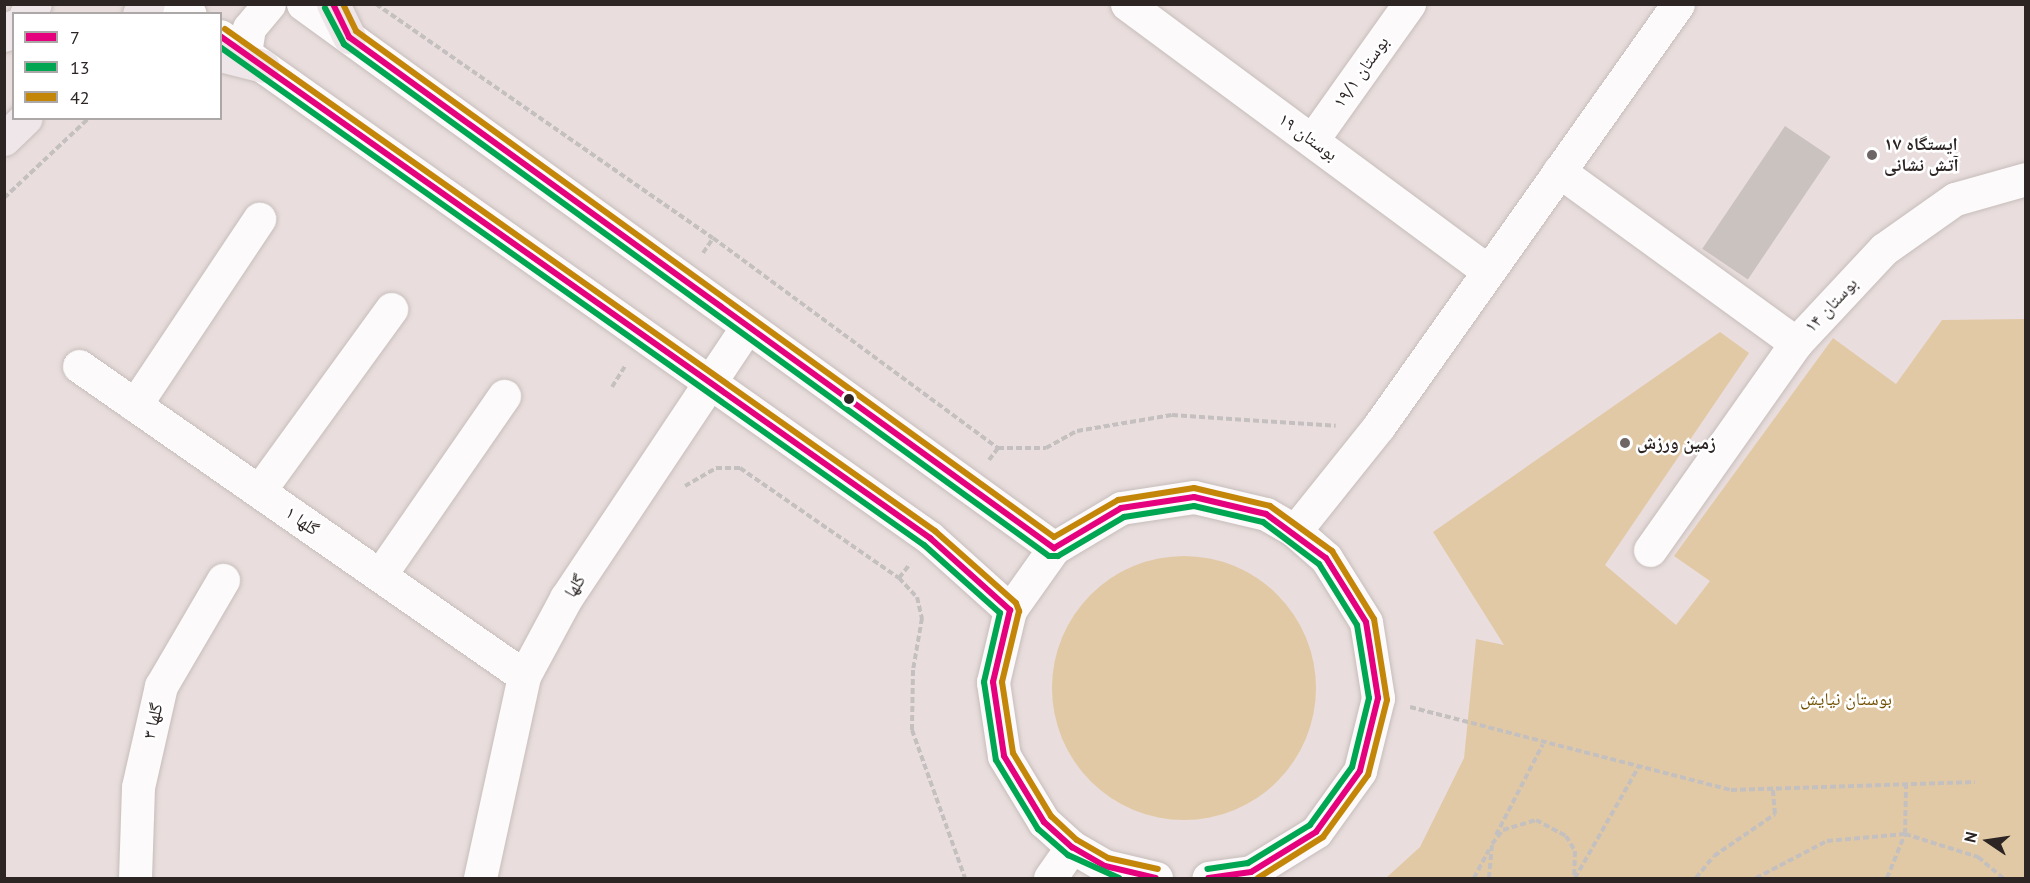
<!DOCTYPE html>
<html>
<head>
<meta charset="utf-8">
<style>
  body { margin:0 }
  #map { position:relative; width:2030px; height:883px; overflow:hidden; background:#e9dedd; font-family:"PT Sans","Noto Naskh Arabic",sans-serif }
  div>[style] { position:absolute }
  .green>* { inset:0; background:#e2c9a6 }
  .round { border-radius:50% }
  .building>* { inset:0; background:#cac2bf; transform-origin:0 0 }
  .path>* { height:4px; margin-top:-2px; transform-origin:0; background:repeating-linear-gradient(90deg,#c4c0bf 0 6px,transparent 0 9px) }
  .roads { filter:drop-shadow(0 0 2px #c6bdbb) drop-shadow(0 0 2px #c6bdbb) }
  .minor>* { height:33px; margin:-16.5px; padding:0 16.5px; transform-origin:16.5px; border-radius:16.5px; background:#fcfafa }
  .major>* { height:33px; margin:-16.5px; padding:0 16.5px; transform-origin:16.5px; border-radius:16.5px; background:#eee6e8 }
  .bus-1>* { height:6px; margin:-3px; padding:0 3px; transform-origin:3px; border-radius:3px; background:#e5007d }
  .bus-2>* { height:6px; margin:-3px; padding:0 3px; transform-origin:3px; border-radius:3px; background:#00a651 }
  .bus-3>* { height:6px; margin:-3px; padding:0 3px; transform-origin:3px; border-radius:3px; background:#c48609 }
  .dots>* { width:16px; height:16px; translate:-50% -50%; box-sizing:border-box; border:3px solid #fff; border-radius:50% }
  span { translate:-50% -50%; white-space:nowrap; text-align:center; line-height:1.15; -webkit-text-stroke:5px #fff; paint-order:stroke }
  .street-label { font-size:18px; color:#2c2524 }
  .poi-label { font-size:18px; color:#2c2524; font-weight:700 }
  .left { translate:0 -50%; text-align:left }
  .park-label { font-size:18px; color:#725002 }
  .frame { position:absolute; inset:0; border:6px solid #2c2524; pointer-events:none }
  .legend { position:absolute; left:12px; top:12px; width:210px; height:108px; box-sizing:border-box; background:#fff; border:2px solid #aba8a7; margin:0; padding:8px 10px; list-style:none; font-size:18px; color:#2c2524 }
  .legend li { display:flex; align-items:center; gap:12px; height:30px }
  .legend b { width:30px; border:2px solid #aba8a7 }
  .north { position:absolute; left:1958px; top:811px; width:60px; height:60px; -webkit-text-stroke:4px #fff; paint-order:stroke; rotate:283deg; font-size:16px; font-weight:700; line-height:24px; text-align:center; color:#2c2524 }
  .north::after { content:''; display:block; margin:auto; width:21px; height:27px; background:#2c2524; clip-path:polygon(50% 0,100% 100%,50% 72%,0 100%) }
</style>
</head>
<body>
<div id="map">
  <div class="green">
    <i style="clip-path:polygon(2025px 319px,2025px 878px,1386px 878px,1420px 847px,1464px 758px,1476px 639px,1504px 645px,1433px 532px,1720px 332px,1749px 353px,1605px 565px,1676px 625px,1710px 581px,1674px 556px,1833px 338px,1896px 384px,1942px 320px)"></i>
    <i class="round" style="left:1052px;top:556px;width:264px;height:264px"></i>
  </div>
  <div class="building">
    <i style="left:1785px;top:126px;width:55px;height:148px;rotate:34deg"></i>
  </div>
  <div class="path">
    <i style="left:376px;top:4px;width:410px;rotate:34.8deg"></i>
    <i style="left:713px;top:238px;width:354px;rotate:36.4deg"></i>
    <i style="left:998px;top:448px;width:48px"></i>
    <i style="left:1046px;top:448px;width:35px;rotate:-29deg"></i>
    <i style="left:1077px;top:431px;width:96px;rotate:-9.6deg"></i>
    <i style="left:1172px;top:415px;width:164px;rotate:3.8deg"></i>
    <i style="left:4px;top:198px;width:117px;rotate:-43.3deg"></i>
    <i style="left:703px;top:253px;width:18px;rotate:-56deg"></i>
    <i style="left:612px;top:387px;width:26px;rotate:-58deg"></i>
    <i style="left:989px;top:460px;width:15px;rotate:-53deg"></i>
    <i style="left:685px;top:486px;width:36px;rotate:-30deg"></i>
    <i style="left:716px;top:468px;width:24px"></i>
    <i style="left:740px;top:468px;width:193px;rotate:34.7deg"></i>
    <i style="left:899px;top:578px;width:26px;rotate:47deg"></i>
    <i style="left:917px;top:597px;width:22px;rotate:77deg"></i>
    <i style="left:922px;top:618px;width:53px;rotate:99.8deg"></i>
    <i style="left:913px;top:670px;width:60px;rotate:91deg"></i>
    <i style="left:912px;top:730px;width:157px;rotate:70.3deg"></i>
    <i style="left:899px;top:578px;width:18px;rotate:-52deg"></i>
    <i style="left:1410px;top:707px;width:332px;rotate:14.5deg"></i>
    <i style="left:1731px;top:790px;width:244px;rotate:-1.9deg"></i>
    <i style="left:1496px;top:835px;width:102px;rotate:-62.7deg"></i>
    <i style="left:1474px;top:878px;width:32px;rotate:-62deg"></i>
    <i style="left:1489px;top:878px;width:34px;rotate:-85deg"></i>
    <i style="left:1492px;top:844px;width:18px;rotate:-52deg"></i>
    <i style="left:1503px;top:830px;width:34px;rotate:-17deg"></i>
    <i style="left:1536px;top:820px;width:34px;rotate:28deg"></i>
    <i style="left:1566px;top:836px;width:17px;rotate:59deg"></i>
    <i style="left:1575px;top:851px;width:27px;rotate:92deg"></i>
    <i style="left:1575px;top:878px;width:127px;rotate:-60.2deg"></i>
    <i style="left:1696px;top:878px;width:28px;rotate:-51deg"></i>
    <i style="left:1714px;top:856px;width:74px;rotate:-34.5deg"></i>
    <i style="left:1775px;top:814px;width:25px;rotate:-95deg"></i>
    <i style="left:1756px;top:878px;width:80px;rotate:-27.5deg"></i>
    <i style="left:1827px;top:841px;width:78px;rotate:-5.1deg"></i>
    <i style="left:1905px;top:834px;width:77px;rotate:17.5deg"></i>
    <i style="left:1978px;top:857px;width:33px;rotate:40deg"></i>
    <i style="left:1887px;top:878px;width:48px;rotate:-67.8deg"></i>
    <i style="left:1905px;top:834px;width:49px;rotate:-88.8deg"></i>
  </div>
  <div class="roads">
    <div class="minor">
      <i style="left:177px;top:4px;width:16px;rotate:38deg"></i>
      <i style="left:303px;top:4px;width:927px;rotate:35.92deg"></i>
      <i style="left:1127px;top:4px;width:449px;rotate:36.5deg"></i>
      <i style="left:220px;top:36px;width:870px;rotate:35.26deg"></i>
      <i style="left:930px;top:538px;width:108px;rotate:42deg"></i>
      <i style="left:245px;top:53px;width:25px;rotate:-81deg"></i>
      <i style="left:249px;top:28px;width:31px;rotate:-50deg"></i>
      <i style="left:1313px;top:139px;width:166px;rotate:-54.6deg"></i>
      <i style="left:1559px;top:171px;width:293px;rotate:36deg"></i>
      <i style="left:1796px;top:343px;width:129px;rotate:-46.9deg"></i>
      <i style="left:1884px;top:249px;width:87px;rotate:-35.2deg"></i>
      <i style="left:1955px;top:199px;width:74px;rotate:-15.7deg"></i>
      <i style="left:79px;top:366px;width:542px;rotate:34.86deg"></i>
      <i style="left:135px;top:405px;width:224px;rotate:-56.3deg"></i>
      <i style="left:259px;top:491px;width:225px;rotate:-54deg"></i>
      <i style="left:1295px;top:531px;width:134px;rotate:-51.3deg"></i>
      <i style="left:1379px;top:426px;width:517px;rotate:-54.68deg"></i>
      <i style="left:1650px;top:550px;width:253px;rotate:-54.8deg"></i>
      <i style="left:380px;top:575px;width:218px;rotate:-55.3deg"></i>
      <i style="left:135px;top:878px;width:91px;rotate:-88.1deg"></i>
      <i style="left:138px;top:787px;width:104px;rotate:-77.2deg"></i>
      <i style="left:161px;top:686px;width:123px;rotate:-59.7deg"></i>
      <i style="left:480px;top:878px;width:207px;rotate:-77.7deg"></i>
      <i style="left:524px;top:676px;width:89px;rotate:-61.7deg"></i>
      <i style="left:566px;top:598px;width:326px;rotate:-56.3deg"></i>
      <i style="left:1050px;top:878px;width:38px;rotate:-55deg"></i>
      <i style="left:1156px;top:878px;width:52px;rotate:-166.8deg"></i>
      <i style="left:1105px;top:866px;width:38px;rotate:-150deg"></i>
      <i style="left:1072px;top:847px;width:38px;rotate:-138deg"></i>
      <i style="left:1044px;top:822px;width:77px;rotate:-121.2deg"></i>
      <i style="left:1004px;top:756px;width:75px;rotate:-98.5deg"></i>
      <i style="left:993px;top:682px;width:74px;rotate:-76.7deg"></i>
      <i style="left:1010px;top:610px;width:76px;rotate:-54.6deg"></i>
      <i style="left:1054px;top:548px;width:78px;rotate:-30.8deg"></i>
      <i style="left:1121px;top:508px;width:74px;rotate:-8.6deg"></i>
      <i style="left:1194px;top:497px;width:74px;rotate:13.3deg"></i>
      <i style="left:1266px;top:514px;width:34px;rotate:30deg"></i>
      <i style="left:1295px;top:531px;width:41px;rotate:41.1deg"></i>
      <i style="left:1326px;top:558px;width:75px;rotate:58deg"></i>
      <i style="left:1366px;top:622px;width:77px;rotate:81deg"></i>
      <i style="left:1378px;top:698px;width:75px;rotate:103.9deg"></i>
      <i style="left:1360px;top:771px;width:75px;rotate:125.8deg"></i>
      <i style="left:1316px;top:832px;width:76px;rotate:148.4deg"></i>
      <i style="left:1251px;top:872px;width:43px;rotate:172.1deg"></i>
    </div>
    <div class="major">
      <i style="left:333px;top:4px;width:37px;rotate:64deg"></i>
      <i style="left:26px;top:14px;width:13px;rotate:-48deg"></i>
      <i style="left:139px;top:14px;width:13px;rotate:-48deg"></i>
      <i style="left:4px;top:35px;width:13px;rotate:-42deg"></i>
      <i style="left:220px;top:55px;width:44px;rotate:14.3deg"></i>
      <i style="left:4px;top:139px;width:30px;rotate:-44deg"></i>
    </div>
  </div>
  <div class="bus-1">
    <i style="left:333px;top:4px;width:37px;rotate:64deg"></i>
    <i style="left:349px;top:37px;width:871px;rotate:35.94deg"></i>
    <i style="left:1054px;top:548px;width:78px;rotate:-30.8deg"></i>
    <i style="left:1121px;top:508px;width:74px;rotate:-8.6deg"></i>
    <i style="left:1194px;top:497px;width:74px;rotate:13.3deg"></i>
    <i style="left:1266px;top:514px;width:74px;rotate:36.3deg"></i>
    <i style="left:1326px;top:558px;width:75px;rotate:58deg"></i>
    <i style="left:1366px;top:622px;width:77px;rotate:81deg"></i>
    <i style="left:1378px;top:698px;width:75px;rotate:103.9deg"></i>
    <i style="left:1360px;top:771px;width:75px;rotate:125.8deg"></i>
    <i style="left:1316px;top:832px;width:76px;rotate:148.4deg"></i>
    <i style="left:1251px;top:872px;width:43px;rotate:172.1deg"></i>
    <i style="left:220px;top:36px;width:870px;rotate:35.26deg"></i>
    <i style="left:930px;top:538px;width:108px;rotate:42deg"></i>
    <i style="left:1010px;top:610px;width:74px;rotate:103.3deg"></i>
    <i style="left:993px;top:682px;width:75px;rotate:81.5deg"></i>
    <i style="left:1004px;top:756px;width:77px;rotate:58.8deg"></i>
    <i style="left:1044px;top:822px;width:38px;rotate:42deg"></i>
    <i style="left:1072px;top:847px;width:38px;rotate:30deg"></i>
    <i style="left:1105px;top:866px;width:52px;rotate:13.2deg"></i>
  </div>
  <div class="bus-2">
    <i style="left:325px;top:8px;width:41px;rotate:62.2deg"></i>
    <i style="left:344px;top:44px;width:871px;rotate:35.99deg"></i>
    <i style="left:1049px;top:556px;width:9px"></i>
    <i style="left:1058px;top:556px;width:77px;rotate:-30.6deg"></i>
    <i style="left:1124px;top:517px;width:71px;rotate:-8.9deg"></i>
    <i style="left:1194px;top:506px;width:71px;rotate:13.1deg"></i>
    <i style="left:1263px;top:522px;width:70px;rotate:36.9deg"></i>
    <i style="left:1319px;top:564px;width:72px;rotate:58.1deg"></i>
    <i style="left:1357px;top:625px;width:74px;rotate:80.7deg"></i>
    <i style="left:1369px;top:698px;width:71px;rotate:103.8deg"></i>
    <i style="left:1352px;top:767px;width:72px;rotate:125.9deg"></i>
    <i style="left:1310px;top:825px;width:73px;rotate:148.5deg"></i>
    <i style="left:1248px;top:863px;width:41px;rotate:171.7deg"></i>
    <i style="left:220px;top:47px;width:862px;rotate:35.28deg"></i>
    <i style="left:924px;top:545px;width:102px;rotate:41.8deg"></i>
    <i style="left:1000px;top:613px;width:71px;rotate:103.1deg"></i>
    <i style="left:984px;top:682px;width:79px;rotate:81.3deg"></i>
    <i style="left:996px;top:760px;width:81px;rotate:58.7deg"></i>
    <i style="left:1038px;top:829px;width:40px;rotate:41deg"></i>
    <i style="left:1068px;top:855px;width:56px;rotate:24.3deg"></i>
  </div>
  <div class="bus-3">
    <i style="left:343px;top:4px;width:30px;rotate:64deg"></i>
    <i style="left:356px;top:31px;width:862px;rotate:35.94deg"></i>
    <i style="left:1054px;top:537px;width:74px;rotate:-30deg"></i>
    <i style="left:1118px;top:500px;width:77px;rotate:-9deg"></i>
    <i style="left:1194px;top:488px;width:78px;rotate:13.3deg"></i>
    <i style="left:1270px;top:506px;width:77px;rotate:36deg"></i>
    <i style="left:1332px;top:551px;width:80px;rotate:58.3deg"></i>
    <i style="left:1374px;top:619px;width:82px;rotate:80.9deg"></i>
    <i style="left:1387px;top:700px;width:77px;rotate:104.2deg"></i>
    <i style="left:1368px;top:775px;width:77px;rotate:126deg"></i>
    <i style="left:1323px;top:837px;width:77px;rotate:147.8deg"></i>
    <i style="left:225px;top:29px;width:870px;rotate:35.26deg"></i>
    <i style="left:935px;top:531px;width:108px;rotate:41.6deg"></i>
    <i style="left:1016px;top:603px;width:9px;rotate:69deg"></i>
    <i style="left:1019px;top:611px;width:73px;rotate:103.5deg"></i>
    <i style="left:1002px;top:682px;width:72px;rotate:81.2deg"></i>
    <i style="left:1013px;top:753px;width:74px;rotate:58.9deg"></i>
    <i style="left:1051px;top:816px;width:35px;rotate:43deg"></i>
    <i style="left:1077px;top:840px;width:36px;rotate:30deg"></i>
    <i style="left:1108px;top:858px;width:51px;rotate:12.4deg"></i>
  </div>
  <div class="dots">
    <i style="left:1872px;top:155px;background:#6e6665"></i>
    <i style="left:849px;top:399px;background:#2c2524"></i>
    <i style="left:1625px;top:443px;background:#6e6665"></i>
  </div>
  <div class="street-label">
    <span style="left:1361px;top:72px;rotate:-55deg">بوستان ۱۹/۱</span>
    <span style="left:1308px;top:137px;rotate:36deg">بوستان ۱۹</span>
    <span style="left:1831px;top:305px;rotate:-47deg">بوستان ۱۴</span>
    <span style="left:302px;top:521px;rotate:35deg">گلها ۱</span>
    <span style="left:575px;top:586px;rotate:-57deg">گلها</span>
    <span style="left:153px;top:721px;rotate:-77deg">گلها ۳</span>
  </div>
  <div class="poi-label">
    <span class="left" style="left:1884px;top:155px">ایستگاه ۱۷<br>آتش نشانی</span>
    <span class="left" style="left:1637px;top:443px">زمین ورزش</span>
  </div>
  <div class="park-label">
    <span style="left:1846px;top:699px">بوستان نیایش</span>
  </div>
  <div class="frame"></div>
  <ul class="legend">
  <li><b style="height:8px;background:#e5007d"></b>7</li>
  <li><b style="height:8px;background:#00a651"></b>13</li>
  <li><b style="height:8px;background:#c48609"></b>42</li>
  </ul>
  <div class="north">N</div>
</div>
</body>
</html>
